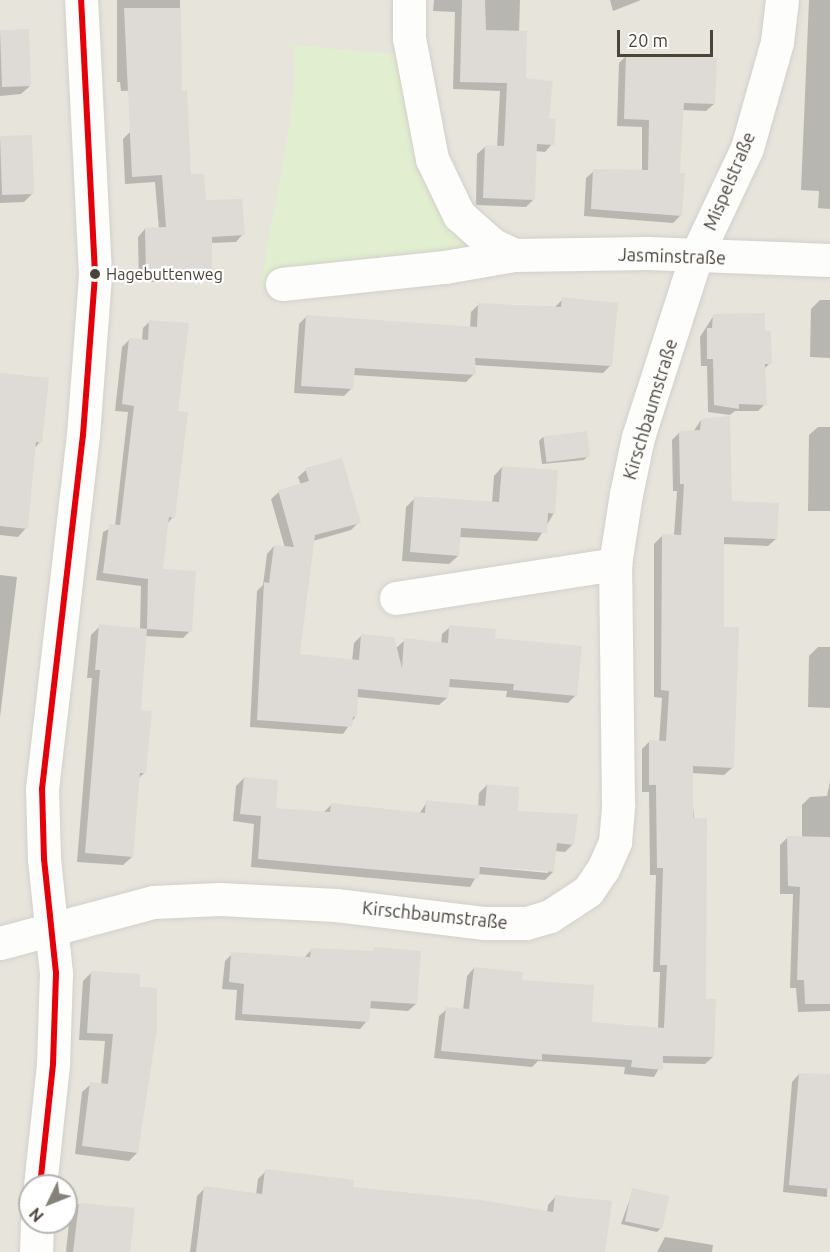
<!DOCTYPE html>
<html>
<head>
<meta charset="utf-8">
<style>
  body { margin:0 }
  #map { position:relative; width:830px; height:1252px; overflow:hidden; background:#f4f2ee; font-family:Ubuntu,sans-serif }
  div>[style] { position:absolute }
  .residential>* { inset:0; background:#e7e4dc }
  .green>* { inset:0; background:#e1eecf }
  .shadow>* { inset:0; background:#0003 }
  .building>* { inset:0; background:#dedbd6; transform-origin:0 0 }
  .roads { filter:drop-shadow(0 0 2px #d2d0cb) drop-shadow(0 0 2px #d2d0cb) }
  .minor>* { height:33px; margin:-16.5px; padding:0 16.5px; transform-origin:16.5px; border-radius:16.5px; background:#fdfdfc }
  .bus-1>* { height:6px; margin:-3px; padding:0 3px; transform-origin:3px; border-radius:3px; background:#e3000b }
  .dots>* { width:16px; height:16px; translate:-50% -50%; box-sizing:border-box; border:3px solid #fff; border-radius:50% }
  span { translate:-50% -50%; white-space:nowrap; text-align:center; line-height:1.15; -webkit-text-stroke:4.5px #fff; paint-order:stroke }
  .bus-label { font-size:16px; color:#4b4439 }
  .left { translate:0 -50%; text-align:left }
  .street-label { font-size:18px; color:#4b4439 }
  .north { position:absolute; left:18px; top:1174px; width:60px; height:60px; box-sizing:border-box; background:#fff; border:2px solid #b7b4b0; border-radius:50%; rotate:227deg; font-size:16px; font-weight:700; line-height:24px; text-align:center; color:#4b4439 }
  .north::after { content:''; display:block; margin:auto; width:21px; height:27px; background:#868178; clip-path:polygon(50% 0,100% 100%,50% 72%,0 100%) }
  .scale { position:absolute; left:617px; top:30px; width:96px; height:27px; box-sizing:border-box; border:3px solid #4b4439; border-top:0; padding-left:8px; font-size:18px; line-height:21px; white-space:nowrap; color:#4b4439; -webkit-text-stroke:4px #fff; paint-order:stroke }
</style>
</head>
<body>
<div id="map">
  <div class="residential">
    <i style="clip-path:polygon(evenodd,0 0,830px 0,830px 1252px,0 1252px,0 0,30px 1186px,66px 1186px,66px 1222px,30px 1222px,30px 1186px)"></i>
  </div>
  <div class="green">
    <i style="clip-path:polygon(294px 45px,412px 56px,419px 104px,493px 245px,260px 287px,286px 146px,295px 79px)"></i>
  </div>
  <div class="shadow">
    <i style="clip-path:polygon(117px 0,180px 0,181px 81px,173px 89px,121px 91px,120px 82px,117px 82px)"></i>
    <i style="clip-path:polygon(434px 0,520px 0,519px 33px,524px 80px,547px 120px,552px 144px,545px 152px,535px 151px,534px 199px,526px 207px,476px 205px,477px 154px,485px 147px,497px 147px,500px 91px,453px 89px,455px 12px,433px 11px)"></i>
    <i style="clip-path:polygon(610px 0,641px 0,613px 11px)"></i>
    <i style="clip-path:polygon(809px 0,830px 0,830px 209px,818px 208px,819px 191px,801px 190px)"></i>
    <i style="clip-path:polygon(0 31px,30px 86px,21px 94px,0 96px)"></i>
    <i style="clip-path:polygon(626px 56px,714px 104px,706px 111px,682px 110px,678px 175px,681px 215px,673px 223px,584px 216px,586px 178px,594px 171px,642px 171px,642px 127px,617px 126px,619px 63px)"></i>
    <i style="clip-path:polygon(131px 131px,189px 176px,204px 202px,243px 234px,236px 242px,210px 243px,211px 273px,203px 281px,139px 282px,138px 237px,145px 229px,159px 229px,155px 182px,125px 184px,123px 139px)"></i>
    <i style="clip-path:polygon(0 138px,33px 193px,24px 202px,0 203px)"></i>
    <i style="clip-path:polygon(563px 299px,611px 365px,603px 373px,474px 365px,474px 374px,466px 382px,353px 375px,352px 388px,344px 396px,294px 393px,299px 324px,307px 316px,470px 328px,471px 312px,479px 304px,555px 307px)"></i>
    <i style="clip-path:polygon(820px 300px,830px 300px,830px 358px,810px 357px,811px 309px)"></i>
    <i style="clip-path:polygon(714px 315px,764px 332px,770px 363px,764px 369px,765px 404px,758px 411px,735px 411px,730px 415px,708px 412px,707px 366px,701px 366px,700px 337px)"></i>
    <i style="clip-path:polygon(150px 321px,177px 412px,173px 517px,167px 524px,161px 570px,190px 631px,183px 638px,145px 636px,139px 711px,145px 772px,138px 779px,132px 857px,123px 865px,77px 862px,92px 678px,87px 678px,91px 635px,100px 626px,140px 630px,141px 586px,96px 580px,103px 532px,115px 526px,128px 412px,115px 411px,122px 347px,129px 340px,142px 341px,143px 328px)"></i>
    <i style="clip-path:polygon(0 375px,40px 442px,34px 449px,26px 528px,18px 537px,0 535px)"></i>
    <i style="clip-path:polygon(701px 420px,730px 502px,776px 539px,768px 546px,723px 544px,723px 629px,732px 768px,724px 775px,691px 773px,705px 1000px,713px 1057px,705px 1064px,662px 1063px,654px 1077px,624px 1074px,625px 1067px,538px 1061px,532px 1067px,434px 1058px,439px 1016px,447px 1009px,463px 1010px,467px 976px,474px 968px,520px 982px,590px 1024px,658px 1029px,660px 972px,653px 972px,656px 875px,650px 875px,649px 792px,642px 792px,642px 749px,650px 741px,659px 742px,662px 698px,654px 697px,654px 544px,662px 536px,674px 536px,677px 491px,673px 491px,672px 440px,680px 432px,693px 432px)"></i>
    <i style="clip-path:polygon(818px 427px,830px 427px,830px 511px,808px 511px,809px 435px)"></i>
    <i style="clip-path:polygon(543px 437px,588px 456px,584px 460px,542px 464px,539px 441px)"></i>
    <i style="clip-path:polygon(502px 467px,554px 513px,537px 541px,459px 537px,458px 556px,449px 564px,402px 561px,406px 507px,415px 498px,492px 503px,494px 476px)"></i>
    <i style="clip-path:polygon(306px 470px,359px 522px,351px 530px,313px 541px,299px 656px,352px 661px,354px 643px,362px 635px,395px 649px,405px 640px,441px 644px,442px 634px,450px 627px,494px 639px,576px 695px,568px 703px,506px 697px,507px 691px,448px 687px,447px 698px,439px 705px,357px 697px,356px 716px,343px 734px,250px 727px,257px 591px,263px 585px,267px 554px,274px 546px,285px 548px,271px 499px,279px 492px,301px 485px,298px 477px)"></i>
    <i style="clip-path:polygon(0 575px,17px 577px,0 717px)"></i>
    <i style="clip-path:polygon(818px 647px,830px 647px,830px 708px,808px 707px,809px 656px)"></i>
    <i style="clip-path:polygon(evenodd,244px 778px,274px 809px,323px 813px,331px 805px,419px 814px,427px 802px,478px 807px,479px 793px,487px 785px,516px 812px,573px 844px,565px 852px,555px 851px,553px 872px,545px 880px,478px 874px,470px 887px,251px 867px,254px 824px,233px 821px,236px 786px,244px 778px,473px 863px,548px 870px,548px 873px,472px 866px,473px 863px)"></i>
    <i style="clip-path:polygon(830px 781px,830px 1011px,798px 1012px,796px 988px,790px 988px,793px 894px,780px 894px,780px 845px,788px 837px,802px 838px,802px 805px,810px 797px,827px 796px)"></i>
    <i style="clip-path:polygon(312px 949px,416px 1004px,408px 1011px,368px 1008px,367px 1021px,360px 1029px,235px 1020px,237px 990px,222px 989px,225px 961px,232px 954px,304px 958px)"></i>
    <i style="clip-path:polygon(91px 973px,138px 976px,137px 1153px,129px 1161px,75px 1154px,82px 1092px,91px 1084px,101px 1085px,105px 1041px,79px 1040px,83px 981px)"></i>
    <i style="clip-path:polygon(799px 1074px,830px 1076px,827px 1197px,783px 1192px,792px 1082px)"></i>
    <i style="clip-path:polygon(266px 1171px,351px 1189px,547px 1213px,548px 1205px,556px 1196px,604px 1252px,190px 1252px,197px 1196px,205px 1188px,256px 1195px,258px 1179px)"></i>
    <i style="clip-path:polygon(633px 1190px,661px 1228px,657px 1232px,621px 1224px)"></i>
    <i style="clip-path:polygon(79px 1204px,129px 1252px,66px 1252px,70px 1213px)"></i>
    <i style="clip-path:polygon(665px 1237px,713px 1245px,712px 1252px,657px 1252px)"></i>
  </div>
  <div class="building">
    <i style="clip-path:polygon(462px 0,485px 0,486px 30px,527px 31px,526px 78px,553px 81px,549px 118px,556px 119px,554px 145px,537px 144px,535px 200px,483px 198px,485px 145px,504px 146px,507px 83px,460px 82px)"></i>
    <i style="clip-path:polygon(124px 8px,181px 8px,182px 91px,187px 90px,191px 174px,204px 174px,206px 200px,242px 199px,245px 235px,212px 237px,212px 274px,146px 275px,145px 228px,166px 227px,162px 175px,132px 177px)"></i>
    <i style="left:29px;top:29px;width:57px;height:29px;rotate:88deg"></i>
    <i style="clip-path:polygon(626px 54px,717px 58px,715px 104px,684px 103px,680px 173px,685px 173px,682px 216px,591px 209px,593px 169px,648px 170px,649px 120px,624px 119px)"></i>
    <i style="left:32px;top:135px;width:59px;height:32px;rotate:88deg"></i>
    <i style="clip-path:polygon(562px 297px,618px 303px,612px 366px,475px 358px,476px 375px,355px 368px,353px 389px,301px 386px,306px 315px,477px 327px,478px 303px,561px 307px)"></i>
    <i style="clip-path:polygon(765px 313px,765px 330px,771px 331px,772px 364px,765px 364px,767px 405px,739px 404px,739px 409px,714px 405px,713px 359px,707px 359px,707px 328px,712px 328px,713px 314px)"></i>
    <i style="clip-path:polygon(149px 320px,189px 323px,178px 411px,188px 412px,175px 518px,169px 517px,163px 569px,196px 571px,192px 632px,147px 629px,148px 579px,103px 573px,109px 524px,120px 525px,134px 406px,122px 404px,129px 338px,148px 340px)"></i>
    <i style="clip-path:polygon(0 373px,49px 378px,42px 443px,36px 442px,28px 529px,0 526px)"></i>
    <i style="clip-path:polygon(730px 416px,732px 501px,779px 503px,777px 539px,724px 537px,724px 627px,739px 627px,734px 768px,693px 766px,693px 818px,707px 818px,706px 999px,716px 999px,714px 1057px,663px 1056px,663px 1070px,631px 1067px,632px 1060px,542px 1054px,542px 1060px,441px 1051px,446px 1007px,469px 1009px,474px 967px,523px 972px,522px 980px,594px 985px,592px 1022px,664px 1028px,667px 965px,660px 965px,663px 868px,657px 868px,656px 785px,649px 785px,649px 740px,666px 741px,669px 691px,661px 690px,662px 534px,681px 535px,684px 484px,680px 484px,679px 431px,700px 430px,701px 419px)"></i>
    <i style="left:587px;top:431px;width:26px;height:44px;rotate:83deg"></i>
    <i style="clip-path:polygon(342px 458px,361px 523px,315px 535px,300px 654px,359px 660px,361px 634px,394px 637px,402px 668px,404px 638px,448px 643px,449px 625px,496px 629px,495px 638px,582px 646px,577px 696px,513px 690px,514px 684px,450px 679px,448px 698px,358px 689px,357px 717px,353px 717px,352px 727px,257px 720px,264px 582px,269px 583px,274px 545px,294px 547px,278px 490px,309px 481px,305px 468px)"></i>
    <i style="clip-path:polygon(502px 466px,558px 470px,555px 514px,548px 513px,547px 533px,461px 528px,459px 556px,410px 552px,414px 496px,499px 502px)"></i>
    <i style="clip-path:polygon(99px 624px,147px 629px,141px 710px,152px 711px,146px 773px,140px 773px,133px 857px,85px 853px,100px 670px,95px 670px)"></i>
    <i style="clip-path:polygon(244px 777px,278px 780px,276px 808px,330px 812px,331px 803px,425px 813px,426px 800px,485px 806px,487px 784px,519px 787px,518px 811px,578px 814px,574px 845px,557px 843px,554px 872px,480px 866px,479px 879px,258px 859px,261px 816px,240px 814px)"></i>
    <i style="clip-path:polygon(787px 836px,830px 837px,830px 1004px,805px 1004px,804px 980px,797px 980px,800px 887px,788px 886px)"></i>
    <i style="clip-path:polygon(374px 947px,421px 951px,417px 1004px,371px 1001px,369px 1022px,242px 1014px,244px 984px,229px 982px,231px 952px,310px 957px,311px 948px,373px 951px)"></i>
    <i style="clip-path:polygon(91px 971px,140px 974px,140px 987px,157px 988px,157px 1028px,138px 1153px,82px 1146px,90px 1082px,108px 1084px,113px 1034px,87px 1033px)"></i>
    <i style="clip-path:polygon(799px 1073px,830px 1074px,830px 1189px,789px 1185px)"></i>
    <i style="clip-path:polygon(265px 1169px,354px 1180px,353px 1187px,481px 1200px,553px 1212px,555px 1195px,612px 1201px,605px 1252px,196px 1252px,204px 1186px,262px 1194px)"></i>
    <i style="left:632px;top:1188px;width:38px;height:34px;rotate:12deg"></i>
    <i style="clip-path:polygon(79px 1203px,135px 1208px,130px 1252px,73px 1252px)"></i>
  </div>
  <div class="roads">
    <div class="minor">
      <i style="left:409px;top:0;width:38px;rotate:90deg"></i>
      <i style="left:409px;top:38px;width:123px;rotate:79.2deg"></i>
      <i style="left:432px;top:159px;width:62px;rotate:64.3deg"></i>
      <i style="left:459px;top:215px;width:45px;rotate:41.4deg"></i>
      <i style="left:493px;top:245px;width:23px;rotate:25deg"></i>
      <i style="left:514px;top:255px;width:134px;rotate:-0.9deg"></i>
      <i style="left:648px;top:253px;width:182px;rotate:2.2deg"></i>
      <i style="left:282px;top:284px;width:164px;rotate:-6deg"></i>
      <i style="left:445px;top:267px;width:70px;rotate:-9.9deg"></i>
      <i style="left:396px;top:598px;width:222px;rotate:-8.8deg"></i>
      <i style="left:0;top:943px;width:158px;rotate:-15deg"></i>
      <i style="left:153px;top:902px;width:67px;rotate:-2.6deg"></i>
      <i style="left:220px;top:899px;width:116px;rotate:3deg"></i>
      <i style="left:336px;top:905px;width:150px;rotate:6.9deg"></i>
      <i style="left:485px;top:923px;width:41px"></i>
      <i style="left:526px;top:923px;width:25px;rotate:-16deg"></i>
      <i style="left:550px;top:916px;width:45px;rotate:-33.3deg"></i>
      <i style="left:588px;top:891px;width:27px;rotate:-56deg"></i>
      <i style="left:603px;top:869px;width:30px;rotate:-66deg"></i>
      <i style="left:615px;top:842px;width:38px;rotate:-85deg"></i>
      <i style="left:618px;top:804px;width:240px;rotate:-90.7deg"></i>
      <i style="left:615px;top:564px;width:71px;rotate:-81.1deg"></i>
      <i style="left:626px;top:494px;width:58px;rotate:-78.1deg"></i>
      <i style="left:638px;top:437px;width:190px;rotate:-72.2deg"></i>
      <i style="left:696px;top:256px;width:119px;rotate:-64.7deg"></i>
      <i style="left:747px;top:148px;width:110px;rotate:-74.2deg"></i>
      <i style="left:777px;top:42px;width:42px;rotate:-83.2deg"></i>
      <i style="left:40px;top:1186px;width:123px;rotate:-83.9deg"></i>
      <i style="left:53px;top:1064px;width:91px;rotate:-88.1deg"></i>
      <i style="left:56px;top:973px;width:115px;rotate:-96deg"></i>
      <i style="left:44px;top:859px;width:70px;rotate:-91.6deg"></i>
      <i style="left:42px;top:789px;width:356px;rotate:-83.4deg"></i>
      <i style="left:83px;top:435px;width:161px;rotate:-85.7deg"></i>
      <i style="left:95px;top:274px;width:274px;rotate:-92.9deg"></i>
      <i style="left:36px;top:1252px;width:30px;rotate:-88deg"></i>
    </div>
  </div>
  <div class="bus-1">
    <i style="left:40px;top:1186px;width:123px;rotate:-83.9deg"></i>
    <i style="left:53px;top:1064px;width:91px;rotate:-88.1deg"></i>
    <i style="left:56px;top:973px;width:115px;rotate:-96deg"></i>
    <i style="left:44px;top:859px;width:70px;rotate:-91.6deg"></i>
    <i style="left:42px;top:789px;width:356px;rotate:-83.4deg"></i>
    <i style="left:83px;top:435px;width:161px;rotate:-85.7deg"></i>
    <i style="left:95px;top:274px;width:274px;rotate:-92.9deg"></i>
  </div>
  <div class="dots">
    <i style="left:95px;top:274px;background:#4b4439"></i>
  </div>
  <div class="bus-label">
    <span class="left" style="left:106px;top:274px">Hagebuttenweg</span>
  </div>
  <div class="street-label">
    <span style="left:729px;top:181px;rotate:-67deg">Mispelstraße</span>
    <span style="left:672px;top:256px;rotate:2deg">Jasminstraße</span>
    <span style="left:650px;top:409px;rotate:-73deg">Kirschbaumstraße</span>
    <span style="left:435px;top:915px;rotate:6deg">Kirschbaumstraße</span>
  </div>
  <div class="north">N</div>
  <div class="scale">20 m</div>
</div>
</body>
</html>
